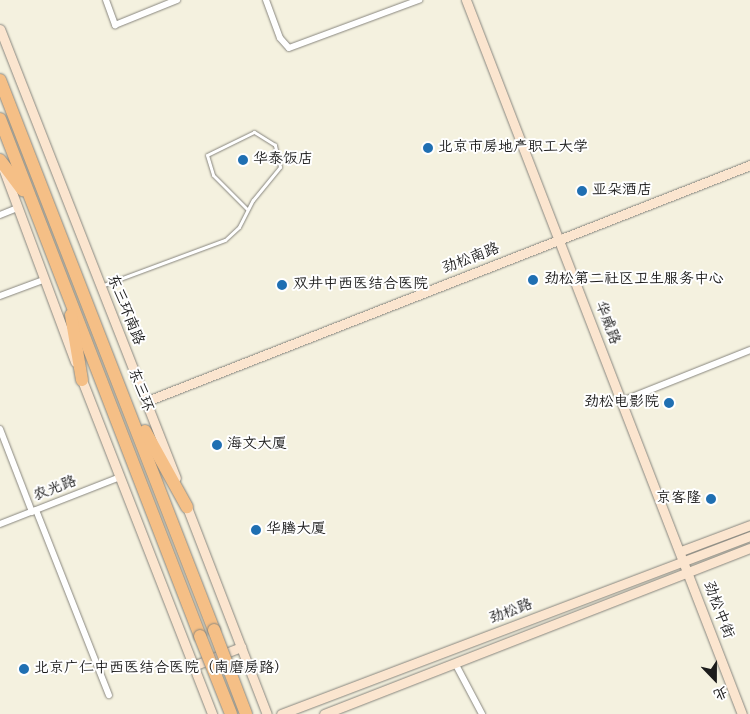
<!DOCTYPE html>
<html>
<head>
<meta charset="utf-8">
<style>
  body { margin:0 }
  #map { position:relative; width:750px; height:714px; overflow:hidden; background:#f4f1df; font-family:Mynerve,"LXGW WenKai TC",sans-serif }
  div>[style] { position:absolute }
  .roads { filter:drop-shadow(0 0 1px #88867e) drop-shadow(0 0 1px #88867e) }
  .lane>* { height:3px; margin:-1.5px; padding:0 1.5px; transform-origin:1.5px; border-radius:1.5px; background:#fff }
  .street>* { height:6px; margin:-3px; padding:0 3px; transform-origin:3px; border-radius:3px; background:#fff }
  .secondary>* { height:9px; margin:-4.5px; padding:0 4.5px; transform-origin:4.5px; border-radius:4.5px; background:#fbe5cf }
  .highway>* { height:12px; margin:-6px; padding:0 6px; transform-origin:6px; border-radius:6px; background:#f5bf86 }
  .bridges { filter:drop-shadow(0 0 1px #88867e) drop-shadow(0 0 1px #88867e) }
  .highway-bridge>* { height:12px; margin:-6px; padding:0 6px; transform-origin:6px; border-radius:6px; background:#f5bf86 }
  .dots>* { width:14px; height:14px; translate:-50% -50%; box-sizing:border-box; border:2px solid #fff; border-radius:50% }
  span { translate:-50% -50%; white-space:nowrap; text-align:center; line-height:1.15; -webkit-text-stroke:4px #fff; paint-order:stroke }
  .poi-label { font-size:15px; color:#1c1c1c }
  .left { translate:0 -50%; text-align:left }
  .right { translate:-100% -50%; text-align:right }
  .street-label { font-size:15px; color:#1c1c1c }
  .north { position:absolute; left:690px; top:654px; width:50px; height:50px; -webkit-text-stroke:4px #fff; paint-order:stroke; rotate:158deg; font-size:14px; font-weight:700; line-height:20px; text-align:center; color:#1c1c1c }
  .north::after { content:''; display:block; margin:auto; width:18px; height:22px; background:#1c1c1c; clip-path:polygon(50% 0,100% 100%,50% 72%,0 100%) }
</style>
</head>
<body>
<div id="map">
  <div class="roads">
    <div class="lane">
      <i style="left:101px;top:286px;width:132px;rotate:-20.4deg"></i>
      <i style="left:225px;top:240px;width:19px;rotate:-43deg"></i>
      <i style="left:239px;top:227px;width:30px;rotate:-63deg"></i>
      <i style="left:253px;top:200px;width:43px;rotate:-50.7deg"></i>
      <i style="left:280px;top:167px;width:23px;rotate:-103deg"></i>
      <i style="left:275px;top:145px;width:25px;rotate:-148deg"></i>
      <i style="left:254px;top:132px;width:52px;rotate:153.9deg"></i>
      <i style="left:207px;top:155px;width:21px;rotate:73deg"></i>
      <i style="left:213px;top:175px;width:48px;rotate:45deg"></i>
    </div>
    <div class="street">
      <i style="left:106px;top:0;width:27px;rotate:70deg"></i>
      <i style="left:115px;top:25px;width:67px;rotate:-22deg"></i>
      <i style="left:266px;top:0;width:40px;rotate:69.8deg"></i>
      <i style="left:280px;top:38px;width:13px;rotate:48deg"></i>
      <i style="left:289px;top:48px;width:139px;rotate:-20.3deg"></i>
      <i style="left:0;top:215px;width:18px;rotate:-22deg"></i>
      <i style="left:0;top:296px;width:46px;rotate:-20.4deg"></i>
      <i style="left:622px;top:401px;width:138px;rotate:-21.7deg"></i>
      <i style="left:0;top:429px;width:89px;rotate:68.9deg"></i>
      <i style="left:36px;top:510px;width:199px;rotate:68.5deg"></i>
      <i style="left:0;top:524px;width:129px;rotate:-21.4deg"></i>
      <i style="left:455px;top:663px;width:58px;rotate:62.1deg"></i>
    </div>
    <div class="secondary">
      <i style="left:466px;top:0;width:765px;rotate:68.87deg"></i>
      <i style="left:0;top:29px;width:482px;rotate:68.6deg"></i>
      <i style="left:3px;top:168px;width:207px;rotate:69.6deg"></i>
      <i style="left:80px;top:375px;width:364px;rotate:68.7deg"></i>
      <i style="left:147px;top:401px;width:648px;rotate:-21.37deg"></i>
      <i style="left:185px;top:502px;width:227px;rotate:68.9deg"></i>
      <i style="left:681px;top:551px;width:74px;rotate:-20.6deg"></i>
      <i style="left:193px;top:666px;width:52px;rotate:-21.6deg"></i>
      <i style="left:281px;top:714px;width:502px;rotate:-20.78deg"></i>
      <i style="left:324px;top:714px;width:457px;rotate:-21.3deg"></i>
    </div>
    <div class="highway">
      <i style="left:0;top:80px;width:590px;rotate:68.74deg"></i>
      <i style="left:0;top:119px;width:554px;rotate:68.85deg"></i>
      <i style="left:0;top:160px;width:38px;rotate:53deg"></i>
      <i style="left:71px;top:315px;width:66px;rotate:80.4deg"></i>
      <i style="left:145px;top:431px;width:87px;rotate:61.1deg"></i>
    </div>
  </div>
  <div class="bridges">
    <div class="highway-bridge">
      <i style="left:214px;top:630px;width:90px;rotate:69.1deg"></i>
      <i style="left:200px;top:636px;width:84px;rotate:68.3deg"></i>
    </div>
  </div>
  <div class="dots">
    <i style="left:428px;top:148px;background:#1f6fb2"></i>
    <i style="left:243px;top:160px;background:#1f6fb2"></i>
    <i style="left:582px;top:191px;background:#1f6fb2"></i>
    <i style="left:533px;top:280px;background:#1f6fb2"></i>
    <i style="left:282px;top:285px;background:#1f6fb2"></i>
    <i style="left:669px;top:403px;background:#1f6fb2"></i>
    <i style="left:217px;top:445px;background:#1f6fb2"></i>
    <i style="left:711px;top:499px;background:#1f6fb2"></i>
    <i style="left:256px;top:530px;background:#1f6fb2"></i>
    <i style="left:24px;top:669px;background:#1f6fb2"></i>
  </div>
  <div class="poi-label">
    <span class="left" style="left:438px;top:148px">北京市房地产职工大学</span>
    <span class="left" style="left:253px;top:160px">华泰饭店</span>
    <span class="left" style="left:592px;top:191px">亚朵酒店</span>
    <span class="left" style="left:544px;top:280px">劲松第二社区卫生服务中心</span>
    <span class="left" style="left:293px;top:285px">双井中西医结合医院</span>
    <span class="right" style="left:659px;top:403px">劲松电影院</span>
    <span class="left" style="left:227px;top:445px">海文大厦</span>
    <span class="right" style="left:701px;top:499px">京客隆</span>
    <span class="left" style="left:266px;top:530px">华腾大厦</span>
    <span class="left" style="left:34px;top:669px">北京广仁中西医结合医院（南磨房路）</span>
  </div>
  <div class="street-label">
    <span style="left:471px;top:259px;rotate:-21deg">劲松南路</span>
    <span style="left:125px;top:310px;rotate:68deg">东三环南路</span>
    <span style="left:607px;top:323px;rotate:69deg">华威路</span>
    <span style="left:140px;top:390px;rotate:69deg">东三环</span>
    <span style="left:55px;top:489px;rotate:-21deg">农光路</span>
    <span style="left:718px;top:610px;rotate:69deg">劲松中街</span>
    <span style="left:511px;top:612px;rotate:-21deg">劲松路</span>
  </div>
  <div class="north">北</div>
</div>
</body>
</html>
